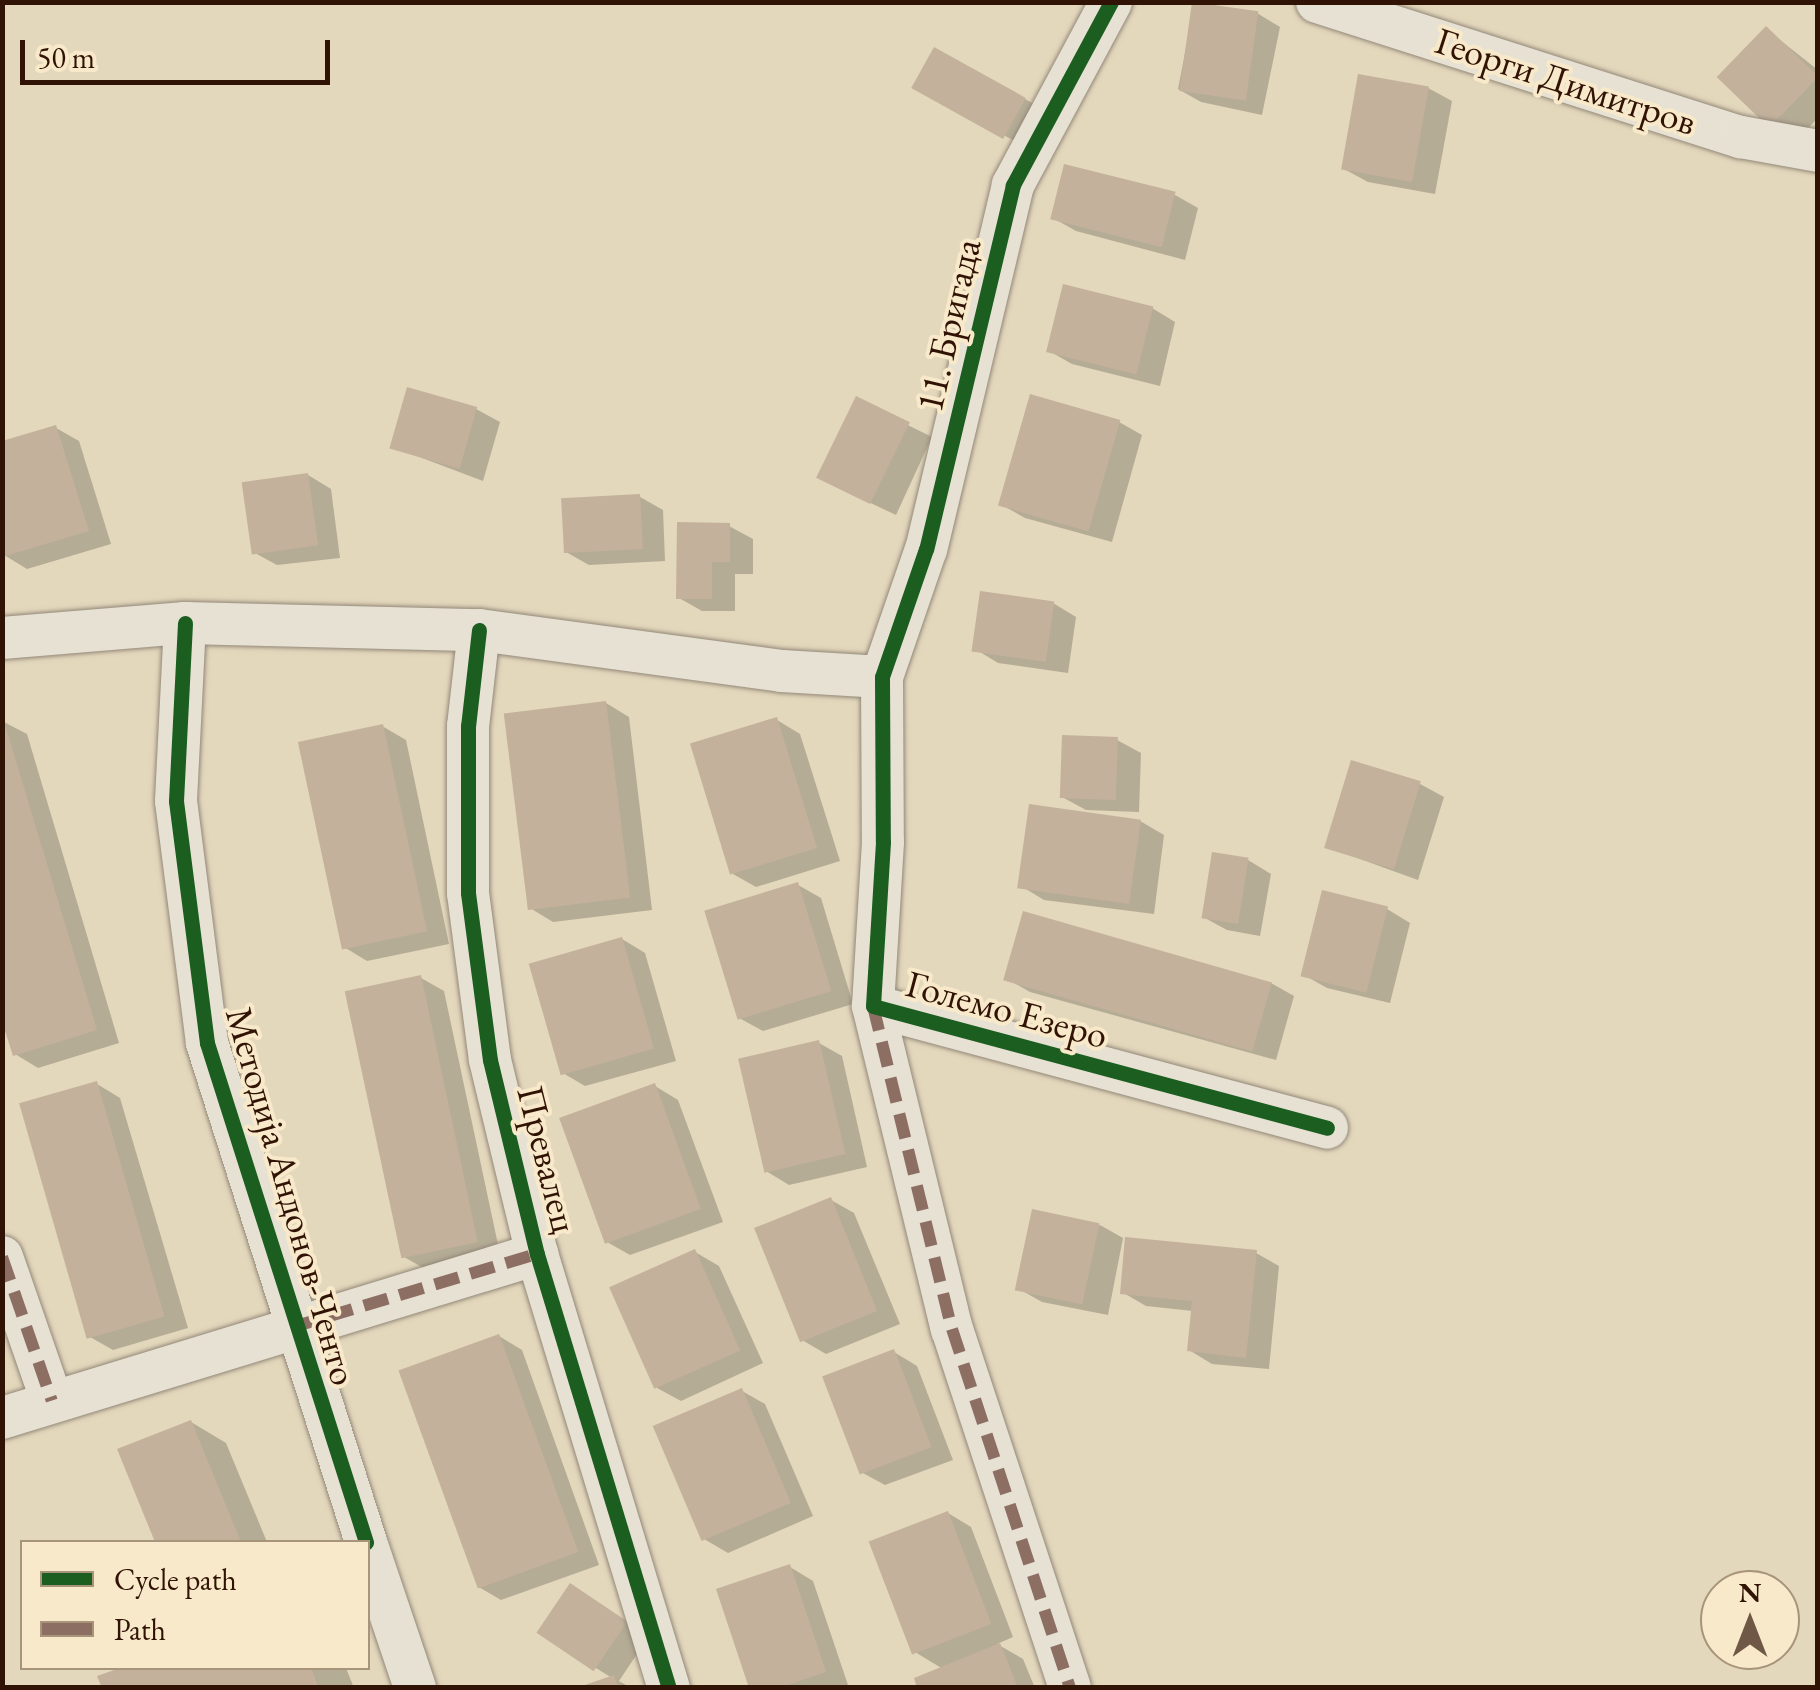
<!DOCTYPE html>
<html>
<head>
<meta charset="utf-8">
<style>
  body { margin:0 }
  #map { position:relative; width:1820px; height:1690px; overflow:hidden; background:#e3d7bc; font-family:"EB Garamond",serif }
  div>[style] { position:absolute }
  .shadow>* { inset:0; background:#0003 }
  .building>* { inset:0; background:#c3b19c; transform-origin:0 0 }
  .roads { filter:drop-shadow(0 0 2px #938878) drop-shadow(0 0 2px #938878) }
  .minor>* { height:42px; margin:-21px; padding:0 21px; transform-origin:21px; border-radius:21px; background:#e7e1d4 }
  .quiet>* { height:12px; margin-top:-6px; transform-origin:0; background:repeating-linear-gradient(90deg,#8d6e63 0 25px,transparent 0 37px) }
  .cycleway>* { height:15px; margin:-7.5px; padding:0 7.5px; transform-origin:7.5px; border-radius:7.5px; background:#1b5e20 }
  span { translate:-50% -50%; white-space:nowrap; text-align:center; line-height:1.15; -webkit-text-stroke:8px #f7e9c9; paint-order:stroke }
  .street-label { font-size:38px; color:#311305 }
  .frame { position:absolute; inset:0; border:5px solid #311305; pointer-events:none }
  .legend { position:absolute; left:20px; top:1540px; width:350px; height:130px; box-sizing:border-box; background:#f7e9c9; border:2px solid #a8937b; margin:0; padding:12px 18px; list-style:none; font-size:30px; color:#311305 }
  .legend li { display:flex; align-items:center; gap:20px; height:50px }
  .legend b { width:50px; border:2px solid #a8937b }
  .north { position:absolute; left:1700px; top:1570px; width:100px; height:100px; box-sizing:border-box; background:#f7e9c9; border:2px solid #a8937b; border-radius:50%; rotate:0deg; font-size:28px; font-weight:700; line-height:40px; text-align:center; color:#311305 }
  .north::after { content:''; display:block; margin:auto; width:35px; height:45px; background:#6f5845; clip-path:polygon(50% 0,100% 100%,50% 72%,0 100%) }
  .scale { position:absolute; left:20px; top:40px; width:310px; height:45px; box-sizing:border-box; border:5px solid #311305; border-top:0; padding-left:12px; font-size:30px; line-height:35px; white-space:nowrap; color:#311305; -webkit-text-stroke:8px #f7e9c9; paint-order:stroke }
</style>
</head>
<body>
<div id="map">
  <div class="shadow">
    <i style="clip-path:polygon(1195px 2px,1257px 13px,1280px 27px,1262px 115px,1201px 102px,1178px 89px)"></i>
    <i style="clip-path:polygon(1766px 29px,1818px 70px,1818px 118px,1795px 141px,1771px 128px)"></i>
    <i style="clip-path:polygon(1428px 88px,1452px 101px,1435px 194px,1368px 182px,1344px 169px)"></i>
    <i style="clip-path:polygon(1025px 99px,1048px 112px,1028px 148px,938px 100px)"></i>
    <i style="clip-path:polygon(1175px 195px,1198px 208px,1185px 260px,1076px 231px,1053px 218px)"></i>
    <i style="clip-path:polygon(1152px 308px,1175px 322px,1160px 386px,1072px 364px,1049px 351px)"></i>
    <i style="clip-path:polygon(857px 400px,932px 437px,896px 515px,843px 490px)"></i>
    <i style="clip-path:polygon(476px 409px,500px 422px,483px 481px,393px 447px)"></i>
    <i style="clip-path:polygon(1119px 422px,1142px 435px,1112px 542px,1025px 518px,1002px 505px)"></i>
    <i style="clip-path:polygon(56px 428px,79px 441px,111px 544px,27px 569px,4px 555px)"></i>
    <i style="clip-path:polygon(308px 475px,331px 489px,340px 558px,277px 565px,253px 552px)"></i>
    <i style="clip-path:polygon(640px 497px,663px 510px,665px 561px,589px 565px,566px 552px)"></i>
    <i style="clip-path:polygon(729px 526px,753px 539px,753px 574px,735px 574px,735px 611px,702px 611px,679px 598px)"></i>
    <i style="clip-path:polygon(1053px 603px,1076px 617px,1068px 673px,998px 663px,975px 649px)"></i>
    <i style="clip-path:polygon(606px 703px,629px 717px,652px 910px,553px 922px,530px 908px)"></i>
    <i style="clip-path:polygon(777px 720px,800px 734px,840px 861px,756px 887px,733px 874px)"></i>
    <i style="clip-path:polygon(2px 721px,27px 734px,119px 1043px,38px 1068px,15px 1054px,2px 1013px)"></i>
    <i style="clip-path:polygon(382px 726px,406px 740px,449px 944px,367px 961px,344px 947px)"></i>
    <i style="clip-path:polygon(1117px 740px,1141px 753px,1139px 812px,1086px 810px,1062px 797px)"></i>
    <i style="clip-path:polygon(1420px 784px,1444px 797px,1418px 880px,1327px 847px)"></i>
    <i style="clip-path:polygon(1140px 821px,1164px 835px,1154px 914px,1044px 900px,1021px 886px)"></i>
    <i style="clip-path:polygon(1248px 860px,1271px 874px,1260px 936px,1227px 930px,1203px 917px)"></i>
    <i style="clip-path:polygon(798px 885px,821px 898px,853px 1004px,763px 1031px,739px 1018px)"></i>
    <i style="clip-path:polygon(1387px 909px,1410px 923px,1390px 1003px,1327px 988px,1304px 975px)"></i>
    <i style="clip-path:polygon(622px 939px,645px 953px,676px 1061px,585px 1086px,561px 1072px)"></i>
    <i style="clip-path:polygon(421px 978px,444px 991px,500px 1254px,427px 1270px,404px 1257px)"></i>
    <i style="clip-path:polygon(1007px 979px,1271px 983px,1294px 996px,1276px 1060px,1030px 992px)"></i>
    <i style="clip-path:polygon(819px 1043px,842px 1056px,867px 1167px,789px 1185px,766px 1171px)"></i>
    <i style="clip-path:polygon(97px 1084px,120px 1098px,188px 1328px,113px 1350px,90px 1337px)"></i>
    <i style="clip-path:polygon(655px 1086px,678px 1100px,723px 1222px,630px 1255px,607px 1242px)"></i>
    <i style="clip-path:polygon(831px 1200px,854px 1213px,900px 1324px,826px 1354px,802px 1340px)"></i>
    <i style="clip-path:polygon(1100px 1225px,1123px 1238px,1108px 1315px,1042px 1302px,1019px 1289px)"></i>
    <i style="clip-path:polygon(695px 1252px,719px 1266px,763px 1363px,681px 1401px,657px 1388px)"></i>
    <i style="clip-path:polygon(1256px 1253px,1279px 1266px,1269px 1369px,1212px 1364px,1189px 1350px,1193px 1311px,1146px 1306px,1122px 1292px)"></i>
    <i style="clip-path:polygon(499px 1336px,522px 1350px,599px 1565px,501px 1600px,477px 1586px)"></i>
    <i style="clip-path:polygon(894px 1352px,917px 1366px,953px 1460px,885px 1485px,861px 1472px)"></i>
    <i style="clip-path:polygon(742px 1391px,765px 1404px,813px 1516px,728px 1553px,704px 1539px)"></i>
    <i style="clip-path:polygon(191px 1422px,226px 1443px,267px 1542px,158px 1542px,121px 1451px)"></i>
    <i style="clip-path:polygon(948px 1513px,971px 1527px,1013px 1637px,997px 1644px,1023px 1659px,1035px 1688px,920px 1688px,943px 1669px,915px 1652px)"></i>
    <i style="clip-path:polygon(790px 1567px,813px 1581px,848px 1685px,751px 1688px)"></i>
    <i style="clip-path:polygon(594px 1600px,649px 1636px,619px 1681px,631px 1688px,585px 1688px,612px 1678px,596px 1668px)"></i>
    <i style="clip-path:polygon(127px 1668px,346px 1668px,354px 1688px,105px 1688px,101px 1678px)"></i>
  </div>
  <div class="building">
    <i style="left:1192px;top:2px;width:67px;height:90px;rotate:8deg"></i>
    <i style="left:1766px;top:26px;width:73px;height:71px;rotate:44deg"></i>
    <i style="left:934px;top:47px;width:105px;height:47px;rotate:29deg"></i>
    <i style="left:1358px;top:74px;width:72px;height:97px;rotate:10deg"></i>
    <i style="left:1064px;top:164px;width:115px;height:57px;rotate:14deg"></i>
    <i style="left:1063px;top:284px;width:93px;height:70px;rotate:14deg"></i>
    <i style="left:407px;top:387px;width:73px;height:64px;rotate:16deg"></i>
    <i style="left:1030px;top:394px;width:94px;height:116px;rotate:16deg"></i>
    <i style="left:856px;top:396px;width:60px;height:91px;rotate:26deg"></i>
    <i style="clip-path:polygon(56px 425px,89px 531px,2px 557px,2px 441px)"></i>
    <i style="left:308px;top:473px;width:73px;height:67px;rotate:82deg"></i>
    <i style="left:640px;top:494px;width:55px;height:79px;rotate:87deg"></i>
    <i style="clip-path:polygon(677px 522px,730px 523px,730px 562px,712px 562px,712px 599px,676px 599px)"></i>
    <i style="left:980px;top:591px;width:75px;height:61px;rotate:8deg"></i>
    <i style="left:606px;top:701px;width:198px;height:103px;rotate:83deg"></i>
    <i style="left:777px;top:717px;width:137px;height:91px;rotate:73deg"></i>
    <i style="clip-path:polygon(3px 718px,97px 1030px,13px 1056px,2px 1021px)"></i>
    <i style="left:383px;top:724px;width:212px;height:87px;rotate:78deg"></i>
    <i style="left:1062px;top:735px;width:56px;height:63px;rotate:2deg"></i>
    <i style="left:1351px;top:760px;width:73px;height:92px;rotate:17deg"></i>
    <i style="left:1029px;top:804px;width:113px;height:85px;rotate:8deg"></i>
    <i style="left:1212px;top:852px;width:37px;height:67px;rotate:9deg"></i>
    <i style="left:798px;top:882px;width:114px;height:98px;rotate:73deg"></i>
    <i style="left:1322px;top:890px;width:68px;height:89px;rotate:14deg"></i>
    <i style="left:1023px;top:911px;width:259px;height:72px;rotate:16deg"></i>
    <i style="left:622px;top:937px;width:116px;height:97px;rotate:74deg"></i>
    <i style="left:421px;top:975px;width:273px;height:78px;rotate:78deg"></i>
    <i style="left:819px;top:1040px;width:117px;height:83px;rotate:77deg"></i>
    <i style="left:97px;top:1081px;width:245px;height:81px;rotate:74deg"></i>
    <i style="left:655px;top:1083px;width:134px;height:102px;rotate:70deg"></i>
    <i style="left:831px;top:1197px;width:123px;height:83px;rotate:68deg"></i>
    <i style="left:1032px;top:1209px;width:69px;height:83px;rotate:12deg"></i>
    <i style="clip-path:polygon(1125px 1237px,1257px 1250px,1246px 1358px,1187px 1351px,1192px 1301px,1120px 1294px)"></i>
    <i style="left:695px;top:1249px;width:111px;height:94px;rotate:66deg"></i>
    <i style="left:499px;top:1334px;width:232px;height:107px;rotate:70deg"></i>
    <i style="left:894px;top:1349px;width:105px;height:77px;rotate:69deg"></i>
    <i style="left:742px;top:1388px;width:125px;height:97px;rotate:67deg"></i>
    <i style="clip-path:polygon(191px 1420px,241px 1542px,155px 1542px,117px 1449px)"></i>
    <i style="left:948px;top:1511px;width:121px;height:85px;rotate:69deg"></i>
    <i style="clip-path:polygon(790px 1564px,826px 1672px,779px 1688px,749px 1688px,716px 1589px)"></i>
    <i style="left:570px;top:1583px;width:69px;height:60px;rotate:34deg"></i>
    <i style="clip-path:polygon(1000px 1643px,1018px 1688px,917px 1688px,914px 1678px)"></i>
    <i style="clip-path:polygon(120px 1668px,311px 1668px,319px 1688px,102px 1688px,97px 1676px)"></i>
    <i style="clip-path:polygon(614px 1675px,618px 1688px,580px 1688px,579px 1687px)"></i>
  </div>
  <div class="roads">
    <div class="minor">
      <i style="left:1111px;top:2px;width:208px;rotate:118.2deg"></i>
      <i style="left:1013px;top:185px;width:374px;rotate:103.4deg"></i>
      <i style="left:926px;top:549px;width:135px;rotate:109deg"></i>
      <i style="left:882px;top:677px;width:165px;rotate:89.7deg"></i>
      <i style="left:883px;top:842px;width:164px;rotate:93.5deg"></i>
      <i style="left:873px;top:1006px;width:470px;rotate:15deg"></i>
      <i style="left:1317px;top:2px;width:445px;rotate:17.7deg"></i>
      <i style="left:1741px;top:137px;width:78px;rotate:10.3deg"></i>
      <i style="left:185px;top:623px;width:178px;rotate:92.9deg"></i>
      <i style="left:176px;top:801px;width:244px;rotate:82.7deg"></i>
      <i style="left:207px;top:1043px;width:524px;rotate:72.33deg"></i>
      <i style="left:479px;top:630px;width:97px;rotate:96.5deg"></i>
      <i style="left:468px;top:726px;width:167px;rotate:90deg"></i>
      <i style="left:468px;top:893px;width:168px;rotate:82.5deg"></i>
      <i style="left:490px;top:1060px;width:200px;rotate:76.4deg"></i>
      <i style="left:537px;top:1254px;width:454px;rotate:73.1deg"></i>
      <i style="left:2px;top:638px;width:184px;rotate:-4.7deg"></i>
      <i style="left:185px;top:623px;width:294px;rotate:1.4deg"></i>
      <i style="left:479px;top:630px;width:306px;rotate:7.7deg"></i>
      <i style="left:782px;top:671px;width:100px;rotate:3.4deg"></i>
      <i style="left:873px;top:1006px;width:333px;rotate:76.3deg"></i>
      <i style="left:952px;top:1329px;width:378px;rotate:71.8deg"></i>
      <i style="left:2px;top:1257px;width:152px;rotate:70.9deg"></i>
      <i style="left:2px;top:1418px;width:560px;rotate:-17.04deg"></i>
      <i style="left:368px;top:1548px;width:148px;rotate:71.4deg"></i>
    </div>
  </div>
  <div class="quiet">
    <i style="left:873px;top:1006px;width:333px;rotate:76.3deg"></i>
    <i style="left:952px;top:1329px;width:378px;rotate:71.8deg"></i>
    <i style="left:2px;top:1257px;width:152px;rotate:70.9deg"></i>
    <i style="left:293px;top:1327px;width:255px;rotate:-16.7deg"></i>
  </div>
  <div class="cycleway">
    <i style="left:1111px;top:2px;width:208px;rotate:118.2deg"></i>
    <i style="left:1013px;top:185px;width:374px;rotate:103.4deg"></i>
    <i style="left:926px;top:549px;width:135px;rotate:109deg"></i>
    <i style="left:882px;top:677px;width:165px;rotate:89.7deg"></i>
    <i style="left:883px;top:842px;width:164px;rotate:93.5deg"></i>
    <i style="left:873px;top:1006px;width:470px;rotate:15deg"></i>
    <i style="left:185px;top:623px;width:178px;rotate:92.9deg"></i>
    <i style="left:176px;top:801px;width:244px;rotate:82.7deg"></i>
    <i style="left:207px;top:1043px;width:524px;rotate:72.33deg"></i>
    <i style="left:479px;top:630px;width:97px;rotate:96.5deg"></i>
    <i style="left:468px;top:726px;width:167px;rotate:90deg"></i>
    <i style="left:468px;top:893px;width:168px;rotate:82.5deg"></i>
    <i style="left:490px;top:1060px;width:200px;rotate:76.4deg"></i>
    <i style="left:537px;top:1254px;width:454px;rotate:73.1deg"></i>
  </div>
  <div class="street-label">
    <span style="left:1566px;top:81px;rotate:18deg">Георги Димитров</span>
    <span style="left:948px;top:325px;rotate:-77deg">11. Бригада</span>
    <span style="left:1007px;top:1009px;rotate:15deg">Големо Езеро</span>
    <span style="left:548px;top:1159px;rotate:76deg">Превалец</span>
    <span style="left:292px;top:1196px;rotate:74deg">Методија Андонов-Ченто</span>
  </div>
  <div class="frame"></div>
  <ul class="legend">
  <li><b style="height:12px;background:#1b5e20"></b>Cycle path</li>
  <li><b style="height:12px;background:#8d6e63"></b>Path</li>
  </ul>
  <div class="north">N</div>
  <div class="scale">50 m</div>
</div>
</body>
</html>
